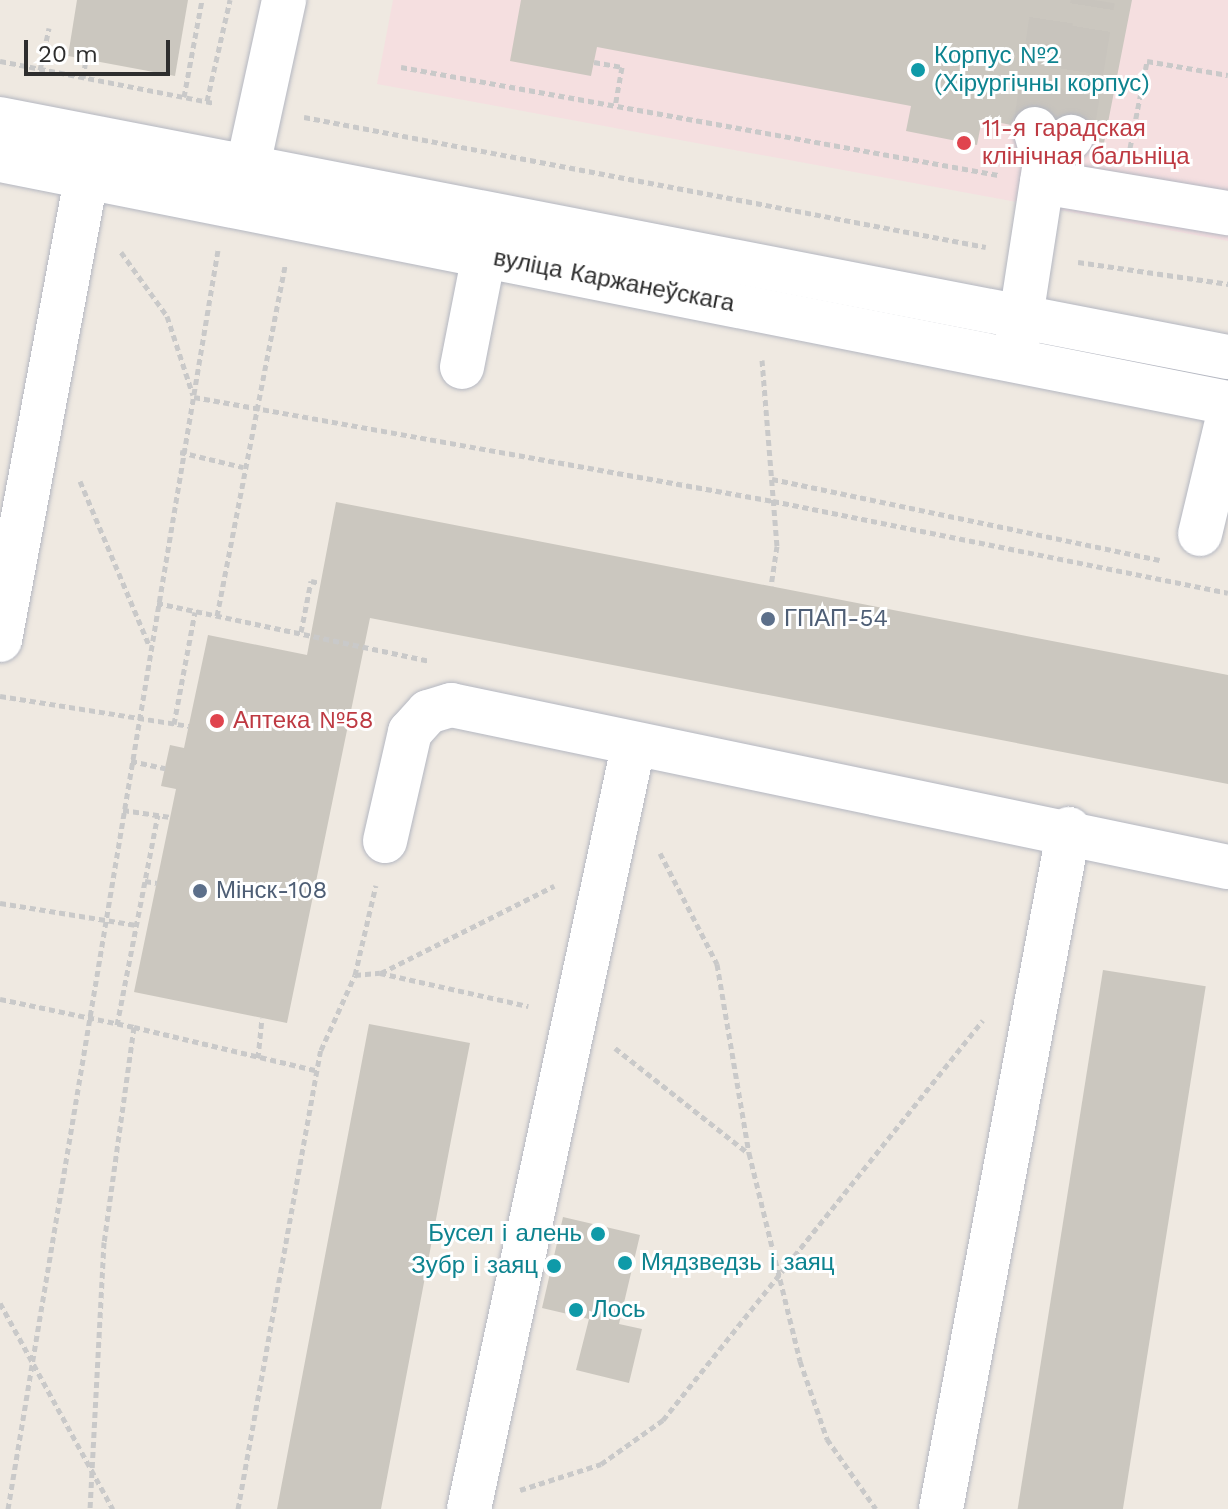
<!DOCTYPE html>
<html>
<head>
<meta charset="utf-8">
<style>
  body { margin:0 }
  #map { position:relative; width:1228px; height:1509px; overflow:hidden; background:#efe9e1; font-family:"Work Sans",sans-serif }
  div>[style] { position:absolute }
  .medical>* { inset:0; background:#f5dfe0 }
  .building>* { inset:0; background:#cbc7bf; transform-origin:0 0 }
  .minor-tunnel>* { height:44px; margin-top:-22px; transform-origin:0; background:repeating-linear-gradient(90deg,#c8c4bd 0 44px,transparent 0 66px) }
  .path>* { height:5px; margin-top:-2.5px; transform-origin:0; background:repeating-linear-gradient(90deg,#c9c9c9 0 6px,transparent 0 10px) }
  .roads { filter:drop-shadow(0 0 2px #b4b7c1) drop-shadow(0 0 2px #b4b7c1) }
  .minor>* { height:44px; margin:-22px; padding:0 22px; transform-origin:22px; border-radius:22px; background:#fff }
  .dots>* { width:22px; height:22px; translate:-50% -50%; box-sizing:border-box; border:4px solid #fff; border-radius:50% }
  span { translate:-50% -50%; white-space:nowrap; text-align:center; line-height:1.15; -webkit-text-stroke:6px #fff; paint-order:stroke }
  .culture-label { font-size:24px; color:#0d838f }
  .left { translate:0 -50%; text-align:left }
  .right { translate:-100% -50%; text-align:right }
  .health-label { font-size:24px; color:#be3a42 }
  .street-label { font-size:24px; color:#2e2e2e }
  .service-label { font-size:24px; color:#4e5e75 }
  .scale { position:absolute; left:24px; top:40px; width:146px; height:36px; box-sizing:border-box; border:4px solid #2e2e2e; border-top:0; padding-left:10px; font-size:24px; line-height:28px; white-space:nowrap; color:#2e2e2e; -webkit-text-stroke:6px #fff; paint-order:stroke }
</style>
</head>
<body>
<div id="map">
  <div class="medical">
    <i style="clip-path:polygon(393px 0,1228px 0,1228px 241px,377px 84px)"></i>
  </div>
  <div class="building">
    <i style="clip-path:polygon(77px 0,188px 0,175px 76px,68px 56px)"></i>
    <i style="clip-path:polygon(521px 0,1132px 0,1104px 143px,1095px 141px,1088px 119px,1077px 113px,1056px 117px,1040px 105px,1018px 111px,1011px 125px,982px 119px,977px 145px,906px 131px,911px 106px,597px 47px,591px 76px,510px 61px)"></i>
    <i style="clip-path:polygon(336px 502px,1228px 675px,1228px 784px,370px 618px,287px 1023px,134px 992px,176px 789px,161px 786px,170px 745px,184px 748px,208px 635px,307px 655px)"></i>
    <i style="left:1103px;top:970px;width:104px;height:546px;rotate:9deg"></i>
    <i style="clip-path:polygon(369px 1024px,470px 1043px,452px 1135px,381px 1509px,277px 1509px)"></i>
    <i style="clip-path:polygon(563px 1217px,640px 1235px,619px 1324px,642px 1329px,629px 1383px,576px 1370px,589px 1319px,542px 1308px)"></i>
  </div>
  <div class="minor-tunnel">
    <i style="left:1035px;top:129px;width:130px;rotate:-81.6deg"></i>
    <i style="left:1071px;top:137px;width:139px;rotate:-80.9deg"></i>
  </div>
  <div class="path">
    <i style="left:0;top:61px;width:219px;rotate:11.1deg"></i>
    <i style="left:594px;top:62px;width:28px;rotate:10deg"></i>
    <i style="left:622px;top:67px;width:40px;rotate:100deg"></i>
    <i style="left:401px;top:67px;width:607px;rotate:10.25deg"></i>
    <i style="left:40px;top:70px;width:43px;rotate:-77.9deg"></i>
    <i style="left:83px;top:78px;width:18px;rotate:-81deg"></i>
    <i style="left:184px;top:97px;width:99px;rotate:-79.5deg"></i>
    <i style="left:207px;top:101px;width:104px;rotate:-77.2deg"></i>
    <i style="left:304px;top:117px;width:694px;rotate:10.79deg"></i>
    <i style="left:1130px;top:148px;width:89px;rotate:-78.9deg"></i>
    <i style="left:1147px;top:61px;width:82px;rotate:9.8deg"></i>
    <i style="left:121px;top:252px;width:79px;rotate:54.3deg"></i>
    <i style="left:167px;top:316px;width:83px;rotate:71.8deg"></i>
    <i style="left:1078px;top:262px;width:152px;rotate:8.3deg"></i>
    <i style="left:762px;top:360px;width:187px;rotate:85.4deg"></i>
    <i style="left:777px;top:546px;width:40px;rotate:98.5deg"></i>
    <i style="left:194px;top:397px;width:588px;rotate:10.18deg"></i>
    <i style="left:773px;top:501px;width:464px;rotate:11.4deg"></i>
    <i style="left:180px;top:452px;width:65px;rotate:13.4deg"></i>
    <i style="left:772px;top:479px;width:396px;rotate:11.8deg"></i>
    <i style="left:80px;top:481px;width:178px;rotate:67.2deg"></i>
    <i style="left:157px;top:603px;width:279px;rotate:12deg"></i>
    <i style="left:217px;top:616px;width:358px;rotate:-79deg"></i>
    <i style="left:301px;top:632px;width:52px;rotate:-78.9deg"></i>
    <i style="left:311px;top:581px;width:9px;rotate:13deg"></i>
    <i style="left:0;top:696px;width:191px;rotate:9deg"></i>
    <i style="left:174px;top:724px;width:114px;rotate:-79.4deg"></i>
    <i style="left:131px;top:761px;width:35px;rotate:12deg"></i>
    <i style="left:123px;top:810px;width:48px;rotate:8.5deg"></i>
    <i style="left:660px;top:853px;width:125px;rotate:62.8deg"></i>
    <i style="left:717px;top:964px;width:192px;rotate:80.4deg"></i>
    <i style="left:749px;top:1153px;width:214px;rotate:76.2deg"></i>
    <i style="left:800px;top:1361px;width:83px;rotate:70.9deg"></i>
    <i style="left:827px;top:1439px;width:85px;rotate:55deg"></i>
    <i style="left:145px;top:881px;width:12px;rotate:9deg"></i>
    <i style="left:0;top:903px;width:138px;rotate:9.2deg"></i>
    <i style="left:381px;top:973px;width:194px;rotate:-26.7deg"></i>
    <i style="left:355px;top:975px;width:25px;rotate:-5deg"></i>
    <i style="left:380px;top:973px;width:152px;rotate:12.6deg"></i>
    <i style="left:0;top:999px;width:137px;rotate:11.8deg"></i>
    <i style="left:134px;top:1027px;width:217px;rotate:97.9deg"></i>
    <i style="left:104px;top:1242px;width:267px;rotate:93deg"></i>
    <i style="left:117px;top:1025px;width:214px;rotate:-79deg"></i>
    <i style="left:134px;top:1027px;width:189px;rotate:13.4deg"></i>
    <i style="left:615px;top:1048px;width:169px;rotate:38.3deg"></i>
    <i style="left:258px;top:1058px;width:40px;rotate:-84.3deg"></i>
    <i style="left:0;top:1303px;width:235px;rotate:61.3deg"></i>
    <i style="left:520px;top:1490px;width:85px;rotate:-17.8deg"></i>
    <i style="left:601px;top:1464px;width:76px;rotate:-35.4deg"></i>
    <i style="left:663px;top:1420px;width:512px;rotate:-51.34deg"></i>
    <i style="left:8px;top:1509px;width:1276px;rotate:-80.53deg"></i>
    <i style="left:238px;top:1509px;width:466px;rotate:-79.8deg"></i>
    <i style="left:321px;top:1050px;width:82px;rotate:-65.6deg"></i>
    <i style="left:355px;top:975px;width:92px;rotate:-76.9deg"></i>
  </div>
  <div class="roads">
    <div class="minor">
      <i style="left:0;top:119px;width:1251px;rotate:10.97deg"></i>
      <i style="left:1035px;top:129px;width:35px;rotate:74deg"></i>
      <i style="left:1045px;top:163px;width:37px;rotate:-45deg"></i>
      <i style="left:0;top:160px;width:1252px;rotate:11.19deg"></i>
      <i style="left:1042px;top:182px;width:189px;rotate:9.5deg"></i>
      <i style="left:242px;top:193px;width:198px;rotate:-77.7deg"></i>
      <i style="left:1017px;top:343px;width:182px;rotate:-81.2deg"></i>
      <i style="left:462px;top:367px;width:141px;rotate:-78.9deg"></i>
      <i style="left:1200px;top:534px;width:120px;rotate:-76.5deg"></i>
      <i style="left:0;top:640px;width:502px;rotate:-79.43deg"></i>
      <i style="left:385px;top:841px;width:112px;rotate:-77.1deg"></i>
      <i style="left:410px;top:732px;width:27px;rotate:-48deg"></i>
      <i style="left:428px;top:712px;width:24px;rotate:-17deg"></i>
      <i style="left:451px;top:705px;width:794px;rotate:11.78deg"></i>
      <i style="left:469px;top:1509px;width:779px;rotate:-77.85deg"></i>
      <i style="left:941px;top:1509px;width:692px;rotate:-79.34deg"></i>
    </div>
  </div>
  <div class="dots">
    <i style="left:918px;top:70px;background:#0f9aa8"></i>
    <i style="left:964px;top:143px;background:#e0444e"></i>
    <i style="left:768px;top:619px;background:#5c6f8a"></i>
    <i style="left:217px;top:721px;background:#e0444e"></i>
    <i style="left:200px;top:891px;background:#5c6f8a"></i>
    <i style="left:598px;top:1234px;background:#0f9aa8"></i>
    <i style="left:625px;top:1263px;background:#0f9aa8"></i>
    <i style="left:554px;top:1266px;background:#0f9aa8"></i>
    <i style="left:576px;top:1310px;background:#0f9aa8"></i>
  </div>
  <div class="culture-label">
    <span class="left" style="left:934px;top:70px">Корпус №2<br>(Хірургічны корпус)</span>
    <span class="right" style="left:582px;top:1234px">Бусел і алень</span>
    <span class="left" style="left:641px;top:1263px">Мядзведзь і заяц</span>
    <span class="right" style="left:538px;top:1266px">Зубр і заяц</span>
    <span class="left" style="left:592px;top:1310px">Лось</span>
  </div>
  <div class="health-label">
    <span class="left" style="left:982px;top:143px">11-я гарадская<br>клінічная бальніца</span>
    <span class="left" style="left:233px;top:721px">Аптека №58</span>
  </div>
  <div class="street-label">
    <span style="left:614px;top:281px;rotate:11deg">вуліца Каржанеўскага</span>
  </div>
  <div class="service-label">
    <span class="left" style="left:784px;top:619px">ГПАП-54</span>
    <span class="left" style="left:216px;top:891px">Мінск-108</span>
  </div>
  <div class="scale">20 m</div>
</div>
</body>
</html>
